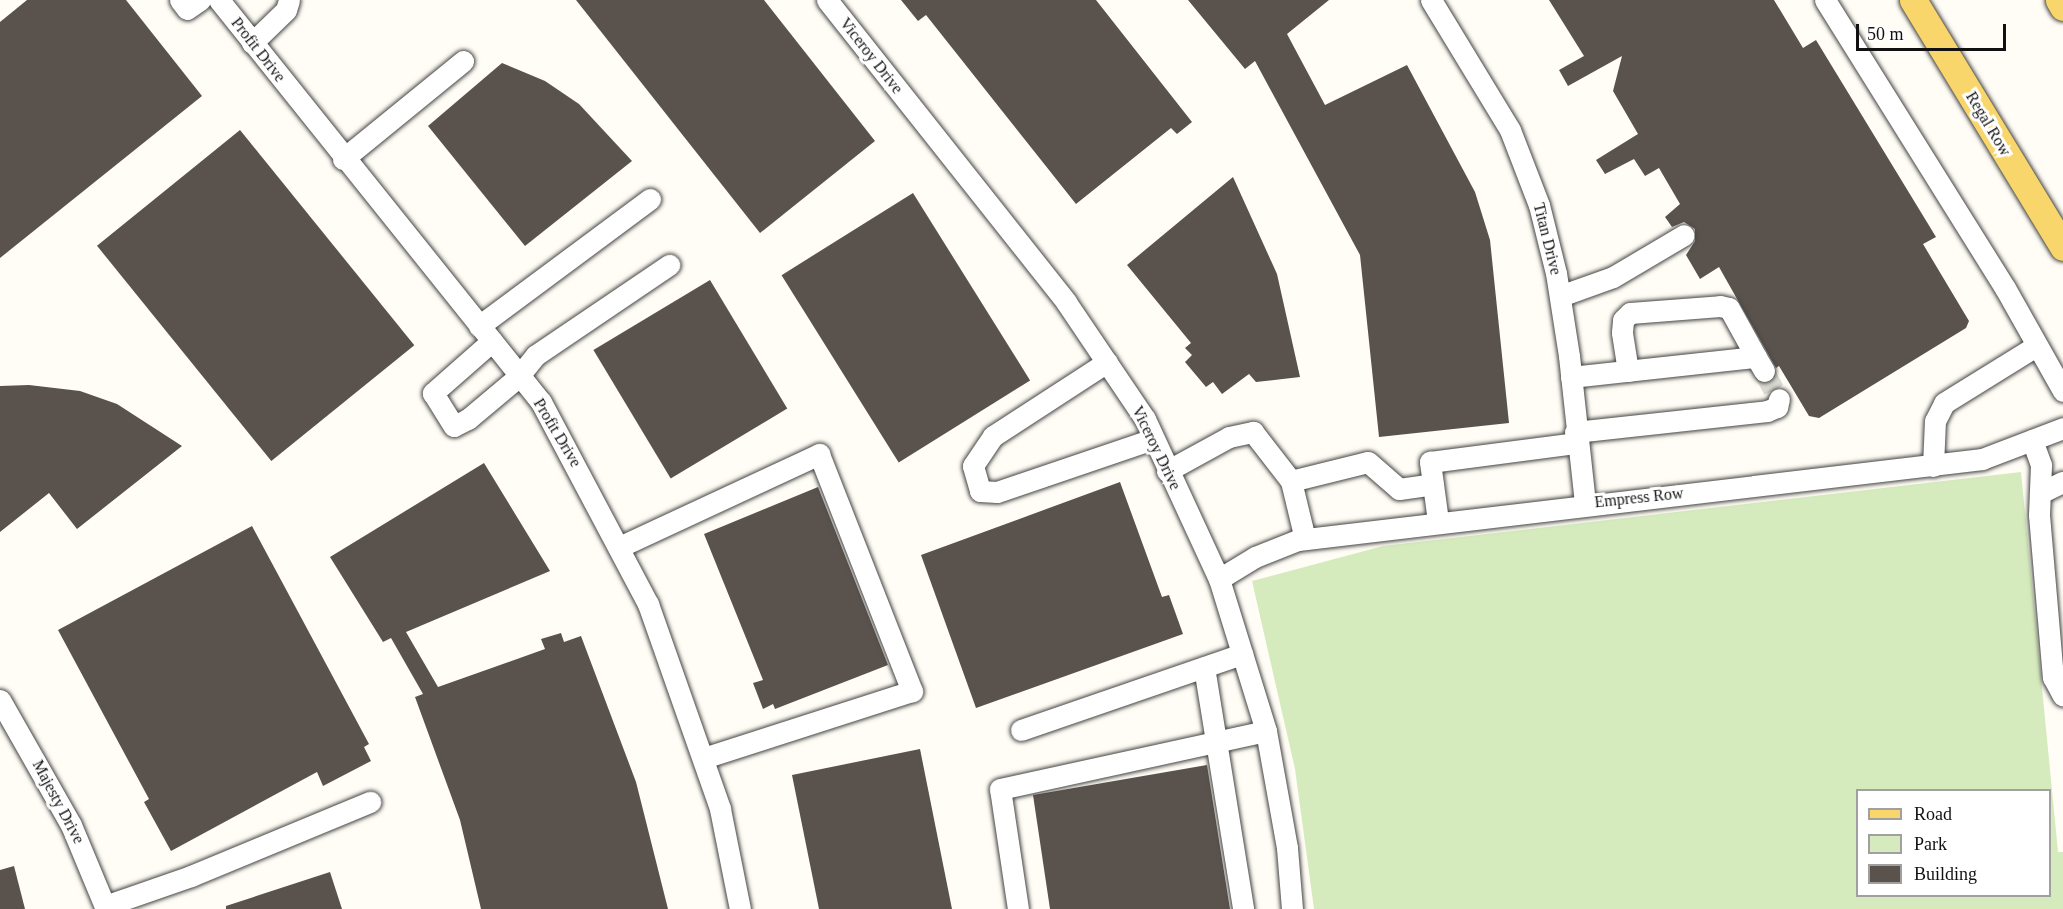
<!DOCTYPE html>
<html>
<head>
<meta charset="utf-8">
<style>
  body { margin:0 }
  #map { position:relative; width:2063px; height:909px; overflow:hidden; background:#fffdf5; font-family:"Times New Roman",serif }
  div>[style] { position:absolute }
  .green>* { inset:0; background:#d5ebbd }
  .building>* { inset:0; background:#5a524d; transform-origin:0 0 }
  .minor-tunnel>* { height:21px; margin-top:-10.5px; transform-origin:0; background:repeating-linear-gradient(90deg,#dbdad3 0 21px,transparent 0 31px) }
  .roads { filter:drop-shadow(0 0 2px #444) drop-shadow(0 0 2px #444) }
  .minor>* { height:21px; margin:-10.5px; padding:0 10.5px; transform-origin:10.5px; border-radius:10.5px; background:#fff }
  .major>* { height:27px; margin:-13.5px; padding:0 13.5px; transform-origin:13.5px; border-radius:13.5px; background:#f9d66b }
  span { translate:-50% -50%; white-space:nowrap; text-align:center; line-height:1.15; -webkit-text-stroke:6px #fff; paint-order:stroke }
  .street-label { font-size:16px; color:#111 }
  .legend { position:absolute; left:1856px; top:789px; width:195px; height:108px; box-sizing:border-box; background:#fff; border:2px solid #a0a0a0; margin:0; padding:8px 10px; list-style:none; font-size:18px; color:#111 }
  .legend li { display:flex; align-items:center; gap:12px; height:30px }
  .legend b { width:30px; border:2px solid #a0a0a0 }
  .scale { position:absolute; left:1856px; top:24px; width:150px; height:27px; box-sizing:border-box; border:3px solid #111; border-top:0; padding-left:8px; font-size:18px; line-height:21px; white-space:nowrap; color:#111; -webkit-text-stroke:4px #fff; paint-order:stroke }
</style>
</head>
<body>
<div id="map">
  <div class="green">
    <i style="clip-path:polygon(evenodd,2021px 472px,2058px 852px,2063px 852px,2063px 909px,1314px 909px,1295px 769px,1252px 581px,1383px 546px,2021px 472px,1858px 790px,2050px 790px,2050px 896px,1858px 896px,1858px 790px)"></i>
  </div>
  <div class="building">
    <i style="clip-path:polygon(27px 0,126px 0,202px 96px,0 258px,0 22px)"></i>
    <i style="clip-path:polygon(576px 0,764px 0,875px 141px,760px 233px)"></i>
    <i style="clip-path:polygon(901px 0,1096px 0,1192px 122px,1177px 134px,1171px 128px,1076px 204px,926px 15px,918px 21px)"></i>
    <i style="clip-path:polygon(1188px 0,1329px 0,1287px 34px,1325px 105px,1407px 65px,1475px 192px,1490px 240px,1509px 423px,1379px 437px,1360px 255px,1255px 61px,1245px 69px)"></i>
    <i style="clip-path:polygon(1549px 0,1774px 0,1803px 48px,1816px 40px,1936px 237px,1923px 244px,1969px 321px,1966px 328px,1819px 418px,1809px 416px,1779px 366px,1776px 368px,1719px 267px,1700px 279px,1686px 255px,1695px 241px,1695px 229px,1684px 222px,1672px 227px,1665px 217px,1680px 204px,1659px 168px,1645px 176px,1634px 159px,1605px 174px,1596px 160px,1638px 134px,1613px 91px,1622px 56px,1568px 86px,1559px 70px,1584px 56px)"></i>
    <i style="clip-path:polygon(502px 63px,545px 81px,579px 104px,632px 161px,525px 246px,428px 126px)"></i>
    <i style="left:240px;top:130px;width:277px;height:184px;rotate:51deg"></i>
    <i style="clip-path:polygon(1233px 177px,1277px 274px,1300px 377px,1256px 382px,1249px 374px,1222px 394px,1213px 382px,1206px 387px,1185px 362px,1192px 355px,1185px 348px,1191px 343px,1127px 265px)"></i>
    <i style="left:913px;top:193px;width:221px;height:155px;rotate:58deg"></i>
    <i style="left:710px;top:280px;width:150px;height:136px;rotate:59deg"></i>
    <i style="clip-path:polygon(29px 385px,80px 391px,117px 404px,182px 446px,77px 529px,49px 493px,0 532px,0 386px)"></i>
    <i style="clip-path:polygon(484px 463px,550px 571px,406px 632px,438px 687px,545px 649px,541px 639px,561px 633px,564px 642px,581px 636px,636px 782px,668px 909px,481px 909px,460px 820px,415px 697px,423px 694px,391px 638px,383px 642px,330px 557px)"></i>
    <i style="clip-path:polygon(1120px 482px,1162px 597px,1169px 595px,1183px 634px,976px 708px,921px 555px)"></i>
    <i style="clip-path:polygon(818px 487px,888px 665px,775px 709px,773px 704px,763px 709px,753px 683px,763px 680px,704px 534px)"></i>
    <i style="clip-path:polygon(252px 526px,369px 744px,364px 747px,371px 761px,323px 786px,317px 772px,171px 851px,144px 802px,149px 799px,58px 630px)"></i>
    <i style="clip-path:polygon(920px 749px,952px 909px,819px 909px,792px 775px)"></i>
    <i style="clip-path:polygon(1207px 765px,1230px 909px,1050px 909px,1033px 795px)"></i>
    <i style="clip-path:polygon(14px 866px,25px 909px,0 909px,0 870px)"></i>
    <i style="clip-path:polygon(330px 872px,342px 909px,226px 909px,226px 906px)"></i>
  </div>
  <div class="minor-tunnel">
    <i style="left:1764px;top:371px;width:32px;rotate:62deg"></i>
  </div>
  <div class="roads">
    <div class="minor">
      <i style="left:180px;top:0;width:11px;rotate:52deg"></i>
      <i style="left:187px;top:9px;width:16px;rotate:-35deg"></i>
      <i style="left:219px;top:0;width:515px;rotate:51.31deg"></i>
      <i style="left:541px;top:402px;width:229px;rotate:62.1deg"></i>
      <i style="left:648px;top:604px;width:217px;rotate:70.6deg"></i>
      <i style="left:720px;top:809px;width:102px;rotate:78.7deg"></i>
      <i style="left:827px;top:0;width:385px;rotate:51.6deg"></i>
      <i style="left:1066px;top:302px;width:141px;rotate:56deg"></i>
      <i style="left:1145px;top:419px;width:176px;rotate:65.2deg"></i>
      <i style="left:1219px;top:579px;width:159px;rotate:72.8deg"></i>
      <i style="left:1266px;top:731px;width:119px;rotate:79.8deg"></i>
      <i style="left:1287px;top:848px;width:61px;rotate:85.3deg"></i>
      <i style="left:1431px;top:0;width:152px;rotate:58.7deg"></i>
      <i style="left:1510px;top:130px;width:80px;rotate:68.9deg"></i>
      <i style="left:1539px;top:205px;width:70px;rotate:76deg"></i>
      <i style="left:1556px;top:273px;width:84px;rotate:81.1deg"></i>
      <i style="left:1569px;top:356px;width:149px;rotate:83.8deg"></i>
      <i style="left:1825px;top:0;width:340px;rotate:58deg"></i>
      <i style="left:2005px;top:288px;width:118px;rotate:60.6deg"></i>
      <i style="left:252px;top:43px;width:47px;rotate:-44.1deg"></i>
      <i style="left:286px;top:10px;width:10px;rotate:-73deg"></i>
      <i style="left:343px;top:159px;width:155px;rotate:-39.2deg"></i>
      <i style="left:1560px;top:296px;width:56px;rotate:-19.7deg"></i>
      <i style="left:1613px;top:277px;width:82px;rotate:-30.6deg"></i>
      <i style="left:479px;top:326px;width:213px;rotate:-36.6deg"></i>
      <i style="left:492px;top:341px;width:79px;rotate:138.6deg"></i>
      <i style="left:433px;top:393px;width:39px;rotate:58deg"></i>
      <i style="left:454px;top:426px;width:16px;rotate:-27deg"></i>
      <i style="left:468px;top:419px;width:65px;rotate:-40deg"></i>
      <i style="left:518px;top:377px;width:28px;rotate:-51deg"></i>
      <i style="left:536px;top:355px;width:161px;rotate:-34.1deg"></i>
      <i style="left:1107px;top:362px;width:136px;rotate:147deg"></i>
      <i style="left:993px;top:436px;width:36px;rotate:124deg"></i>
      <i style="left:973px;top:466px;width:26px;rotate:74deg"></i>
      <i style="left:980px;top:491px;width:17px;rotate:3deg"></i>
      <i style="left:997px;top:492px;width:165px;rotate:-18.8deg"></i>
      <i style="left:1628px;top:371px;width:39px;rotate:-99deg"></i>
      <i style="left:1622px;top:332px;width:12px;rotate:-85deg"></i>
      <i style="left:1623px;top:320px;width:10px;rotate:-45deg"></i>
      <i style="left:1630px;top:313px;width:90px;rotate:-4.4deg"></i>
      <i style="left:1720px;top:306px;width:9px;rotate:13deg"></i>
      <i style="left:1729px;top:308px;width:56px;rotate:61.1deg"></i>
      <i style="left:1571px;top:377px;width:186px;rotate:-6.2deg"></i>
      <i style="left:1756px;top:357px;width:16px;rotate:60deg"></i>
      <i style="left:1575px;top:432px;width:193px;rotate:-6.2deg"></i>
      <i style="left:1767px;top:411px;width:11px;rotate:-22deg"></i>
      <i style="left:1777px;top:407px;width:8px;rotate:-76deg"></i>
      <i style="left:2032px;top:440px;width:27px;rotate:70deg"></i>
      <i style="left:2041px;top:465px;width:50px;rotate:92.3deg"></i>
      <i style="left:2039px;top:515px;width:163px;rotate:85.1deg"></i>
      <i style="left:2053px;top:677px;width:21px;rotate:62deg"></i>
      <i style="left:1933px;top:466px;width:45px;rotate:-87.5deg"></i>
      <i style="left:1935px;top:421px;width:20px;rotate:-63deg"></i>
      <i style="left:1944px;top:403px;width:108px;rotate:-31.8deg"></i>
      <i style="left:1167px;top:471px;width:71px;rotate:-28.7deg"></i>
      <i style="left:1229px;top:437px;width:25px;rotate:-12deg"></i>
      <i style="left:1253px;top:432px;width:62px;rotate:52.2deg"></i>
      <i style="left:2040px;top:493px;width:25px;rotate:-26deg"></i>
      <i style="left:1438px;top:521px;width:60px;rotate:-97.7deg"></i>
      <i style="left:1430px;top:462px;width:148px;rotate:-7.4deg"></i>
      <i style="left:1305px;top:539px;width:60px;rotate:-103.6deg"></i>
      <i style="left:1291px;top:481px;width:79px;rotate:-13.9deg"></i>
      <i style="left:1368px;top:462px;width:41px;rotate:41.1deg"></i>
      <i style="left:1399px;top:489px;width:34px;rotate:-8deg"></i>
      <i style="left:619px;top:547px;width:221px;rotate:-24.9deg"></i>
      <i style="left:819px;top:454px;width:255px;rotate:68.6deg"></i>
      <i style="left:912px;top:691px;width:219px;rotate:162.2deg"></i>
      <i style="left:1219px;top:579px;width:42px;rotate:-31.4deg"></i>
      <i style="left:1255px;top:557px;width:46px;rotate:-21.6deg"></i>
      <i style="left:1298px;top:540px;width:689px;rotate:-6.75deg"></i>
      <i style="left:1982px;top:459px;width:87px;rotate:-20.9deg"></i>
      <i style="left:1204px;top:667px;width:245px;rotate:80.8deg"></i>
      <i style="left:0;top:700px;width:144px;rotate:60.4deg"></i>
      <i style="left:71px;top:825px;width:91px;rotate:67.4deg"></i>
      <i style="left:1021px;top:730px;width:234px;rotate:-19deg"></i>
      <i style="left:105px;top:906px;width:91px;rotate:-19.2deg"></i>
      <i style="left:191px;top:876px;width:194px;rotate:-22.5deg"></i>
      <i style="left:1018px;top:909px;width:121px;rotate:-98.5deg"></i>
      <i style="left:1000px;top:789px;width:272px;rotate:-12.3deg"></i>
    </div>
    <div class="major">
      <i style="left:1913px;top:0;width:289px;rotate:58.7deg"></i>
      <i style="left:2059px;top:0;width:8px;rotate:60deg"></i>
    </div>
  </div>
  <div class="street-label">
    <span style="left:258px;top:50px;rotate:52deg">Profit Drive</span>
    <span style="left:871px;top:56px;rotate:52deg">Viceroy Drive</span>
    <span style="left:1988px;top:124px;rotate:59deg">Regal Row</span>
    <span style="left:1547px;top:239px;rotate:76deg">Titan Drive</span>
    <span style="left:557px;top:433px;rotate:59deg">Profit Drive</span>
    <span style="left:1156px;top:448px;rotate:64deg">Viceroy Drive</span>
    <span style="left:1639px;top:498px;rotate:-6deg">Empress Row</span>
    <span style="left:58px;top:802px;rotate:62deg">Majesty Drive</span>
  </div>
  <ul class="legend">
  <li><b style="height:8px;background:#f9d66b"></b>Road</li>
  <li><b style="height:16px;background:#d5ebbd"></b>Park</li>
  <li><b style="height:16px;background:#5a524d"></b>Building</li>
  </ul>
  <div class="scale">50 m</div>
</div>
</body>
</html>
